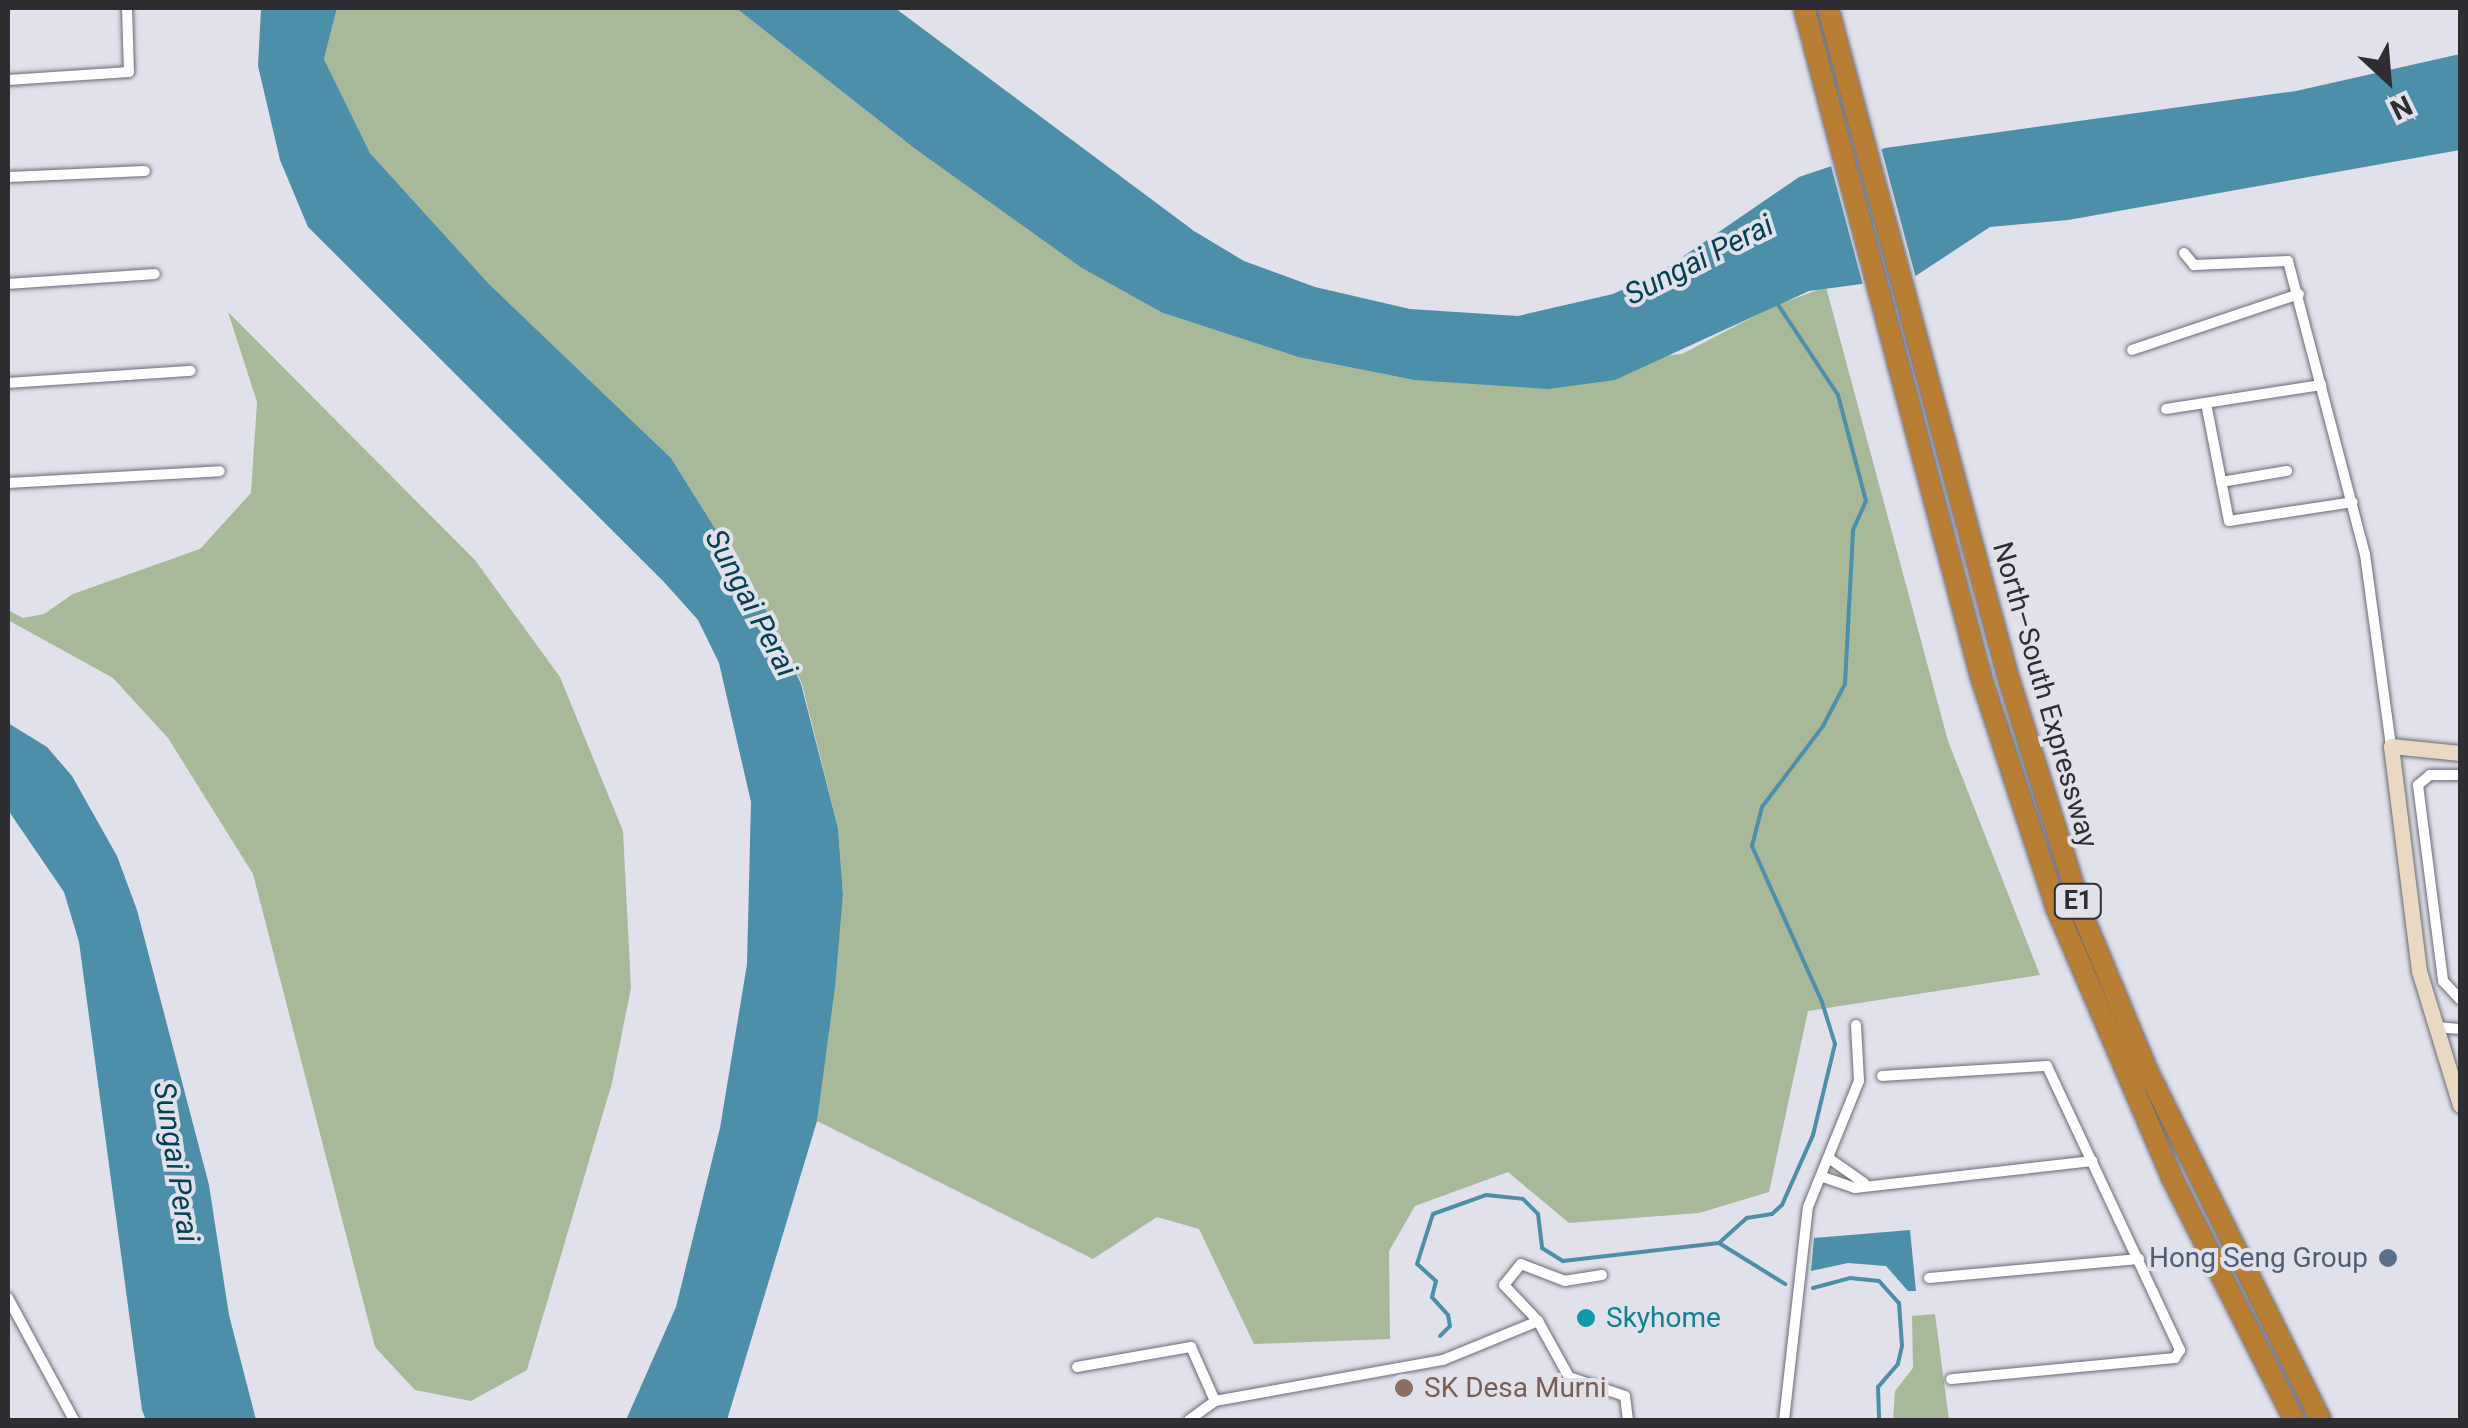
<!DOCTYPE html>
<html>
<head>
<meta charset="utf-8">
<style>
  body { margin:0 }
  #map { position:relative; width:2468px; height:1428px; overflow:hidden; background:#e0e1eb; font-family:Roboto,sans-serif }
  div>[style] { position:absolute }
  .green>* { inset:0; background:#a8b99a }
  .water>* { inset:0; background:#4d8fa9 }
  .pier>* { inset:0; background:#e0e1eb; transform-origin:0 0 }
  .stream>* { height:4px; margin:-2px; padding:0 2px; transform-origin:2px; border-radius:2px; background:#4d8fa9 }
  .roads { filter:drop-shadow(0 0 2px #6a6a73) drop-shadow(0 0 2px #6a6a73) }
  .minor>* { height:10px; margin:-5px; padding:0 5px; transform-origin:5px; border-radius:5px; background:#fff }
  .secondary>* { height:15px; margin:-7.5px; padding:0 7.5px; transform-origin:7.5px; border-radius:7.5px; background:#ead8c2 }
  .motorway>* { height:20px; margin:-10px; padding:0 10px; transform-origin:10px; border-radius:10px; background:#b87e34 }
  .dots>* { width:28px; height:28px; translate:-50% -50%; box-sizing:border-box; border:5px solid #e0e1eb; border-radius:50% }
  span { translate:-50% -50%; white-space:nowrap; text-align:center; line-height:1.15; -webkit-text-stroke:8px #e0e1eb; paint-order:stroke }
  .shield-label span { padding:2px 8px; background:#e0e1eb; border:2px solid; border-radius:8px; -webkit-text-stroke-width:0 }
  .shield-label { font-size:25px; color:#2e2e32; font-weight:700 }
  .street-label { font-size:28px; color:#2e2e32 }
  .service-label { font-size:28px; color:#4e5e75 }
  .right { translate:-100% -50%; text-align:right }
  .culture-label { font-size:28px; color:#0d838f }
  .left { translate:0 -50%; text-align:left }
  .education-label { font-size:28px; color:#785e54 }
  .water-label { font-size:30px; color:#044154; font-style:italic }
  .frame { position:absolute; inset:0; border:10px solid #2e2e32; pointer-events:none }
  .north { position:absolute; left:2338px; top:30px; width:100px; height:100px; -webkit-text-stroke:8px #e0e1eb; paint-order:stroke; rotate:154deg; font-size:28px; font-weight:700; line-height:40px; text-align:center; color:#2e2e32 }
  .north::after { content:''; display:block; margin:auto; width:35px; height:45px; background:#2e2e32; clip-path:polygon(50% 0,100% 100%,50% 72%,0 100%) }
</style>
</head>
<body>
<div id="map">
  <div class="green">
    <i style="clip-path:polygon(337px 8px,736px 8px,914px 148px,1163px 313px,1298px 357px,1414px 380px,1682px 354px,1774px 306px,1826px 287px,1948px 741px,2040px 975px,1808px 1011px,1769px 1192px,1699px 1213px,1569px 1223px,1508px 1172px,1415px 1206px,1389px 1251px,1390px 1339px,1254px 1344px,1199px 1229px,1157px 1217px,1093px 1259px,817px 1121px,843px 894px,838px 828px,802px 684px,773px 621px,671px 458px,489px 284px,370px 153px,324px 59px)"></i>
    <i style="clip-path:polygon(228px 312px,475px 560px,560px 677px,623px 831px,631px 988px,612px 1083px,527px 1370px,471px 1401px,415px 1390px,375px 1347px,253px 874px,168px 738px,113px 678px,8px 620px,8px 610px,23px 618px,44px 614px,73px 594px,200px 549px,251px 493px,257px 402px)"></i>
    <i style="clip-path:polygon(1935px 1314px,1949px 1420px,1893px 1420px,1895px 1391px,1913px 1368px,1912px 1316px)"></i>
  </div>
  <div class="water">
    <i style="clip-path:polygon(261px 8px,337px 8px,324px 59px,370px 153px,489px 284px,671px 458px,773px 621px,801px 684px,838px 828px,843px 894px,835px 987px,817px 1121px,727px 1420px,626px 1420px,676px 1307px,720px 1128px,747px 964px,751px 802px,719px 663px,698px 620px,664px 582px,308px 227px,280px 160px,258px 66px)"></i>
    <i style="clip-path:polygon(736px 8px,895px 8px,1194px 231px,1244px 261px,1315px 287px,1410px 309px,1518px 316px,1613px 294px,1659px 273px,1799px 177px,1885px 148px,2296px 91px,2460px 54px,2460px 150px,2068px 220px,1990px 227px,1914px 277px,1809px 291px,1615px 380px,1548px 389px,1414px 380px,1298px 357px,1163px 313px,1082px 268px,914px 148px)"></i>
    <i style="clip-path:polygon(8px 723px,47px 747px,72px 776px,117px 856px,137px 910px,209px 1185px,229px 1315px,256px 1420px,146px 1420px,142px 1410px,79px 942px,64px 892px,8px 810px)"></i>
    <i style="clip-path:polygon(1910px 1230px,1916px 1291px,1908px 1291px,1886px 1266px,1848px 1263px,1811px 1271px,1814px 1238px)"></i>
  </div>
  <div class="pier">
    <i style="left:1880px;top:144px;width:142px;height:53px;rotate:75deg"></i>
  </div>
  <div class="stream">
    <i style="left:1719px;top:1243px;width:78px;rotate:31.8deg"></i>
    <i style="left:1813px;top:1288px;width:38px;rotate:-15deg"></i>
    <i style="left:1850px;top:1278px;width:29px;rotate:6deg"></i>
    <i style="left:1879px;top:1281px;width:30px;rotate:48deg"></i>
    <i style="left:1899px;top:1303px;width:43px;rotate:86deg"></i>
    <i style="left:1902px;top:1346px;width:18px;rotate:103deg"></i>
    <i style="left:1898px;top:1364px;width:30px;rotate:131deg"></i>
    <i style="left:1878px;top:1387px;width:33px;rotate:88deg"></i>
    <i style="left:1440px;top:1336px;width:14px;rotate:-45deg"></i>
    <i style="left:1450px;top:1326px;width:11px;rotate:-100deg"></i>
    <i style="left:1448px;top:1315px;width:24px;rotate:-132deg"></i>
    <i style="left:1432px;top:1297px;width:16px;rotate:-76deg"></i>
    <i style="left:1436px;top:1281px;width:25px;rotate:-138deg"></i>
    <i style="left:1417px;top:1264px;width:52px;rotate:-72.3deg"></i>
    <i style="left:1433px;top:1214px;width:56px;rotate:-19.7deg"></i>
    <i style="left:1486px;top:1195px;width:37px;rotate:6deg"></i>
    <i style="left:1523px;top:1199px;width:21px;rotate:45deg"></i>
    <i style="left:1538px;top:1214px;width:34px;rotate:83deg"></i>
    <i style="left:1542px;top:1248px;width:25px;rotate:32deg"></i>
    <i style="left:1563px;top:1261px;width:157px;rotate:-6.6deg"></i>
    <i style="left:1719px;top:1243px;width:38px;rotate:-42deg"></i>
    <i style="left:1747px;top:1218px;width:25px;rotate:-9deg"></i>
    <i style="left:1772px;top:1214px;width:13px;rotate:-42deg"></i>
    <i style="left:1782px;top:1205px;width:77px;rotate:-66.1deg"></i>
    <i style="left:1813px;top:1135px;width:94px;rotate:-76.4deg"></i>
    <i style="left:1835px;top:1044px;width:44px;rotate:-107.2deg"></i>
    <i style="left:1822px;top:1002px;width:171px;rotate:-114.2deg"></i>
    <i style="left:1752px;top:846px;width:40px;rotate:-75.6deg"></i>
    <i style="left:1762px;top:807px;width:101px;rotate:-53deg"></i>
    <i style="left:1823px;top:726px;width:47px;rotate:-62.4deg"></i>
    <i style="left:1845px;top:684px;width:154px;rotate:-87deg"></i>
    <i style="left:1853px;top:530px;width:32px;rotate:-66deg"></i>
    <i style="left:1866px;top:501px;width:110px;rotate:-104.8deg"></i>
    <i style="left:1838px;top:395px;width:114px;rotate:-123.6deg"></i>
  </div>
  <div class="roads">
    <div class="minor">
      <i style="left:8px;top:80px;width:121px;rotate:-3.8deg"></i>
      <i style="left:129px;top:72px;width:64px;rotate:-91.8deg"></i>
      <i style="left:8px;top:177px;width:137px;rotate:-2.5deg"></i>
      <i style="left:2184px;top:253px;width:16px;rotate:50deg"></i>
      <i style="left:2194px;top:265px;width:94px;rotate:-2.4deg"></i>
      <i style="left:2288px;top:261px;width:303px;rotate:75.3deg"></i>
      <i style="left:2365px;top:554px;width:194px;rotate:82.3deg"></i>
      <i style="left:8px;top:284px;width:147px;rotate:-3.9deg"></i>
      <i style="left:2132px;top:350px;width:176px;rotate:-18.5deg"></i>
      <i style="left:8px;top:383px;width:183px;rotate:-3.8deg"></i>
      <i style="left:2206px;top:403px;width:120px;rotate:79deg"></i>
      <i style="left:2229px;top:521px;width:125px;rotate:-8.7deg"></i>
      <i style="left:2166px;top:409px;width:157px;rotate:-8.8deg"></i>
      <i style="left:2221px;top:482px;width:67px;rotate:-9.5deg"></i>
      <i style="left:8px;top:483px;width:212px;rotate:-3.2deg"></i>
      <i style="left:2460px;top:775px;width:30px;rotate:180deg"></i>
      <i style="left:2430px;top:775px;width:16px;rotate:140deg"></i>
      <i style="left:2418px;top:785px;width:198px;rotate:82.7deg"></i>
      <i style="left:2443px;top:981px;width:25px;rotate:47deg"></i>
      <i style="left:2436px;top:1027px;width:24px;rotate:5deg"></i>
      <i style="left:1882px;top:1076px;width:165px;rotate:-3.5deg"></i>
      <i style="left:2047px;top:1066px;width:314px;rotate:64.9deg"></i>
      <i style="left:2180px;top:1350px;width:9px;rotate:122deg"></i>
      <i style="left:2175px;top:1358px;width:225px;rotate:174.6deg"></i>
      <i style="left:1830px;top:1159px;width:42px;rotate:35.2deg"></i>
      <i style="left:1823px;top:1177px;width:34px;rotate:19deg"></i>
      <i style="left:1855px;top:1188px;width:239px;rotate:-6.5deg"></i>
      <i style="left:1602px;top:1275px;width:37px;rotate:171deg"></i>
      <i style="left:1565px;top:1281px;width:47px;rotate:-158.9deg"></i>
      <i style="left:1521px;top:1264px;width:27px;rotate:129deg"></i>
      <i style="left:1504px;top:1285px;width:50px;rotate:46.6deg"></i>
      <i style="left:1538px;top:1321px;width:64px;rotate:61deg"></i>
      <i style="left:1569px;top:1377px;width:59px;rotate:18.7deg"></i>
      <i style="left:1625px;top:1396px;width:24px;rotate:83deg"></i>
      <i style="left:1929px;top:1278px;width:211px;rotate:-5.2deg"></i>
      <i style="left:8px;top:1298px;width:139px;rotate:61.6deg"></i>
      <i style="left:1077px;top:1367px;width:116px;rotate:-10deg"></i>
      <i style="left:1191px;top:1347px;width:59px;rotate:66deg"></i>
      <i style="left:1189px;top:1420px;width:32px;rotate:-36deg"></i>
      <i style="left:1215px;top:1401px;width:232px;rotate:-10.2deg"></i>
      <i style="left:1443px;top:1360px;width:103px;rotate:-22.3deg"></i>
      <i style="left:1784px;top:1420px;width:214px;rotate:-83.6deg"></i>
      <i style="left:1808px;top:1207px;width:136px;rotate:-68deg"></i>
      <i style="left:1859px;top:1081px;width:56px;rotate:-93.1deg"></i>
    </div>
    <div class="secondary">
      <i style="left:2460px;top:753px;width:69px;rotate:-174.2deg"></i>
      <i style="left:2391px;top:746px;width:227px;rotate:82.9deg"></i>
      <i style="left:2419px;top:971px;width:140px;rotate:73deg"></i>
    </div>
    <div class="motorway">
      <i style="left:1804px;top:8px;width:692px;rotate:75.18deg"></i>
      <i style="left:1981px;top:677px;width:242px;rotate:71.9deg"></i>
      <i style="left:2056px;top:907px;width:295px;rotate:66.8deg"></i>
      <i style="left:2172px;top:1178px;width:271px;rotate:63.2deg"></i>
      <i style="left:1828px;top:8px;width:689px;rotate:74.93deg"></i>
      <i style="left:2007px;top:673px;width:255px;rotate:72.6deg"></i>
      <i style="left:2083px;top:916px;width:167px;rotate:67.4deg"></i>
      <i style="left:2147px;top:1070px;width:391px;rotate:63.6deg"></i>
    </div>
  </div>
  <div class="dots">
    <i style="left:2388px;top:1258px;background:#5c6f8a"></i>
    <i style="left:1586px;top:1318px;background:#0f9aa8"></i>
    <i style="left:1404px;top:1388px;background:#8d6e63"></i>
  </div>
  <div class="shield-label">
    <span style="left:2078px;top:901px">E1</span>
  </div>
  <div class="street-label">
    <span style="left:2045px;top:695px;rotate:74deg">North–South Expressway</span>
  </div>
  <div class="service-label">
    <span class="right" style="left:2368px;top:1258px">Hong Seng Group</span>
  </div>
  <div class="culture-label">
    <span class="left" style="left:1606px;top:1318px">Skyhome</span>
  </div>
  <div class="education-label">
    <span class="left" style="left:1424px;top:1388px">SK Desa Murni</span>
  </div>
  <div class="water-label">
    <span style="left:1699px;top:260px;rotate:-27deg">Sungai Perai</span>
    <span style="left:751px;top:603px;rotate:62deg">Sungai Perai</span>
    <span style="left:176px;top:1162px;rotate:81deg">Sungai Perai</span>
  </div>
  <div class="frame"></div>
  <div class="north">N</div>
</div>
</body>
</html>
